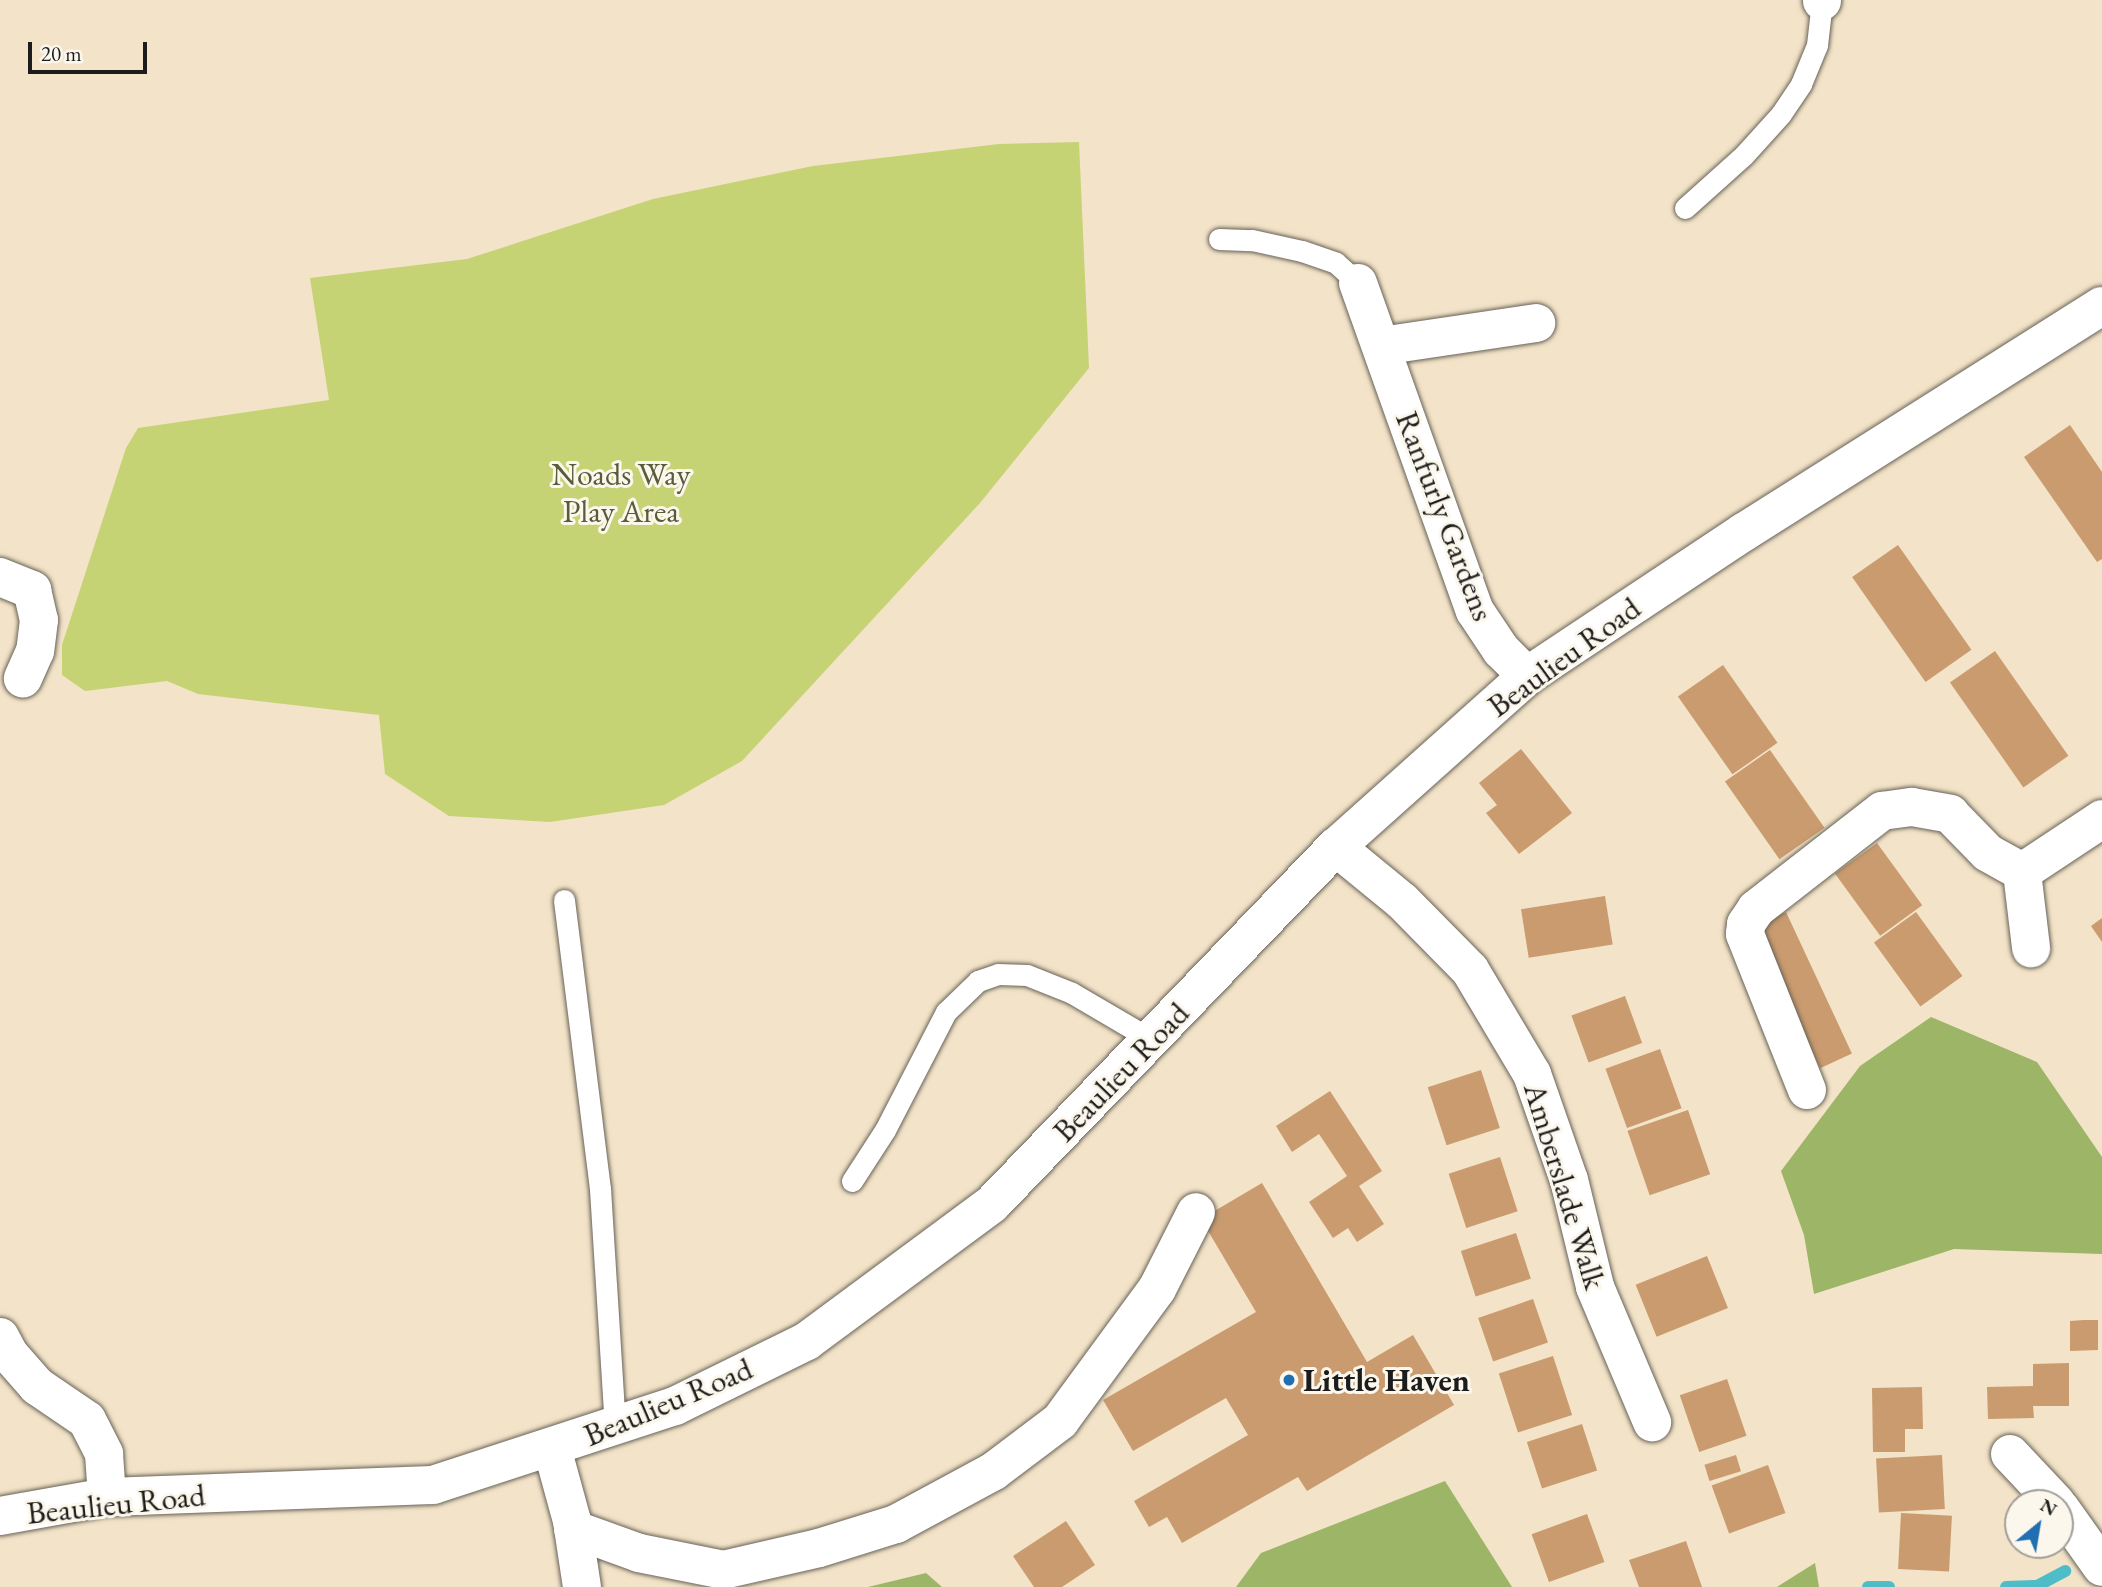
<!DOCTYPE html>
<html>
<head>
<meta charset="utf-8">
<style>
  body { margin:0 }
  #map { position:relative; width:2102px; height:1587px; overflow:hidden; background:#f3e3c8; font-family:"EB Garamond",serif }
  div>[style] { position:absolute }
  .green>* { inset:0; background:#c6d374 }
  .forest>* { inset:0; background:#9cb566 }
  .stream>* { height:12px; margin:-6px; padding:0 6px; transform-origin:6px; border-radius:6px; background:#4fbdc7 }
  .building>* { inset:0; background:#ca9b6e; transform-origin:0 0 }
  .roads { filter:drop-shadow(0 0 2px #676258) drop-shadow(0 0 2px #676258) }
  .service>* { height:21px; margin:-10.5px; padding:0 10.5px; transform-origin:10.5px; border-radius:10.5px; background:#fff }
  .minor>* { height:38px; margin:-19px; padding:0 19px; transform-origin:19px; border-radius:19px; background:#fff }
  .tertiary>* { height:38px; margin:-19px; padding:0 19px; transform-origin:19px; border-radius:19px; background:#fff }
  .dots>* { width:19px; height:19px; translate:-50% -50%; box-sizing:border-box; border:4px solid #fbf7ec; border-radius:50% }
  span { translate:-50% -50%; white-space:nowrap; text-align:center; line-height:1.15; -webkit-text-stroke:6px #fbf7ec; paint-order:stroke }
  .park-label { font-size:32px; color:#585c3b }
  .street-label { font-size:32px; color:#1c1c1c }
  .poi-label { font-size:32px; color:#1c1c1c; font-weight:700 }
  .left { translate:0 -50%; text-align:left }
  .north { position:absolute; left:2004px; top:1489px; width:70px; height:70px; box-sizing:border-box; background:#fbf7ec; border:2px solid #a29f99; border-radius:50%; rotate:30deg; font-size:19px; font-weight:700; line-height:28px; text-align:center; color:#1c1c1c }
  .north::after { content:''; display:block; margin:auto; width:24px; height:32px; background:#1f6fb2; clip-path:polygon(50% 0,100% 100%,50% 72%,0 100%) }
  .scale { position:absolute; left:28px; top:42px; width:119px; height:32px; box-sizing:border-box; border:4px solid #1c1c1c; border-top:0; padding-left:9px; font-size:21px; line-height:24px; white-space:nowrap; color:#1c1c1c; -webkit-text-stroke:5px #fbf7ec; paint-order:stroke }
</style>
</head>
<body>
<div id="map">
  <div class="green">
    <i style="clip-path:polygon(1079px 142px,1089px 368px,980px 503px,742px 761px,664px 805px,550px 822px,449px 816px,385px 774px,379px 715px,198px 694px,167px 681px,85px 691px,62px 675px,62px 645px,126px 448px,138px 428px,329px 400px,310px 278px,467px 259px,653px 199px,813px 166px,999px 144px)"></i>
  </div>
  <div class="forest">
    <i style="clip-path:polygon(1931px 1017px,2037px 1062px,2102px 1157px,2102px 1254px,1954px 1249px,1814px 1294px,1804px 1235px,1781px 1171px,1860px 1066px)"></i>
    <i style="clip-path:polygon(1445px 1481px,1512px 1587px,1236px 1587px,1261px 1553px)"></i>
    <i style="clip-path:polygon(1815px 1563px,1819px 1587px,1777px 1587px)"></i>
    <i style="clip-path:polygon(926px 1573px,942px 1587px,868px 1587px)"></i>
  </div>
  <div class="stream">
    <i style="left:1868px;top:1587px;width:21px"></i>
    <i style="left:2006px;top:1587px;width:31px;rotate:-2deg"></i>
    <i style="left:2037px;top:1586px;width:32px;rotate:-28deg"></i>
  </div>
  <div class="building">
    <i style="clip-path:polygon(2070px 425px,2102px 472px,2102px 559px,2097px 562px,2024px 457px)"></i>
    <i style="left:1898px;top:545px;width:128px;height:56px;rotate:55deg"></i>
    <i style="left:1995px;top:651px;width:128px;height:55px;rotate:55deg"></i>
    <i style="left:1723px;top:665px;width:95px;height:55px;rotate:55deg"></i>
    <i style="clip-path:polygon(1521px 749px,1572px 813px,1519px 854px,1486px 813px,1497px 805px,1479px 783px)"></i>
    <i style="left:1770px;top:750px;width:95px;height:55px;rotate:55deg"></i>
    <i style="left:1877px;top:843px;width:77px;height:52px;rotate:54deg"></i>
    <i style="left:1605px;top:896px;width:49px;height:85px;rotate:81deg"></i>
    <i style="left:1786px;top:912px;width:156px;height:35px;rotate:65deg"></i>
    <i style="left:1916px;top:912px;width:79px;height:52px;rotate:54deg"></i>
    <i style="clip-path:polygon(2102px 918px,2102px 942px,2091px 926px)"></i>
    <i style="left:1625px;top:996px;width:50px;height:57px;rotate:70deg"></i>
    <i style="left:1660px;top:1049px;width:63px;height:58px;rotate:70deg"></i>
    <i style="left:1481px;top:1070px;width:61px;height:56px;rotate:72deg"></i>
    <i style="clip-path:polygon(1330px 1091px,1382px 1171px,1359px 1186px,1384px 1224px,1357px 1242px,1348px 1228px,1333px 1238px,1309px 1202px,1347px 1176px,1319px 1134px,1292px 1152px,1276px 1126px)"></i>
    <i style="left:1688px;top:1110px;width:68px;height:64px;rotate:71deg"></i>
    <i style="left:1500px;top:1157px;width:57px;height:54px;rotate:72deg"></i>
    <i style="clip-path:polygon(1262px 1183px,1367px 1362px,1413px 1335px,1454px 1405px,1307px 1491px,1298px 1477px,1182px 1543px,1167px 1517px,1149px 1527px,1134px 1501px,1248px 1435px,1226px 1398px,1133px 1451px,1103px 1400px,1256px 1312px,1201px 1219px)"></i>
    <i style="left:1516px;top:1233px;width:48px;height:58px;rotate:72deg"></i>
    <i style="left:1707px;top:1256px;width:56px;height:77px;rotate:68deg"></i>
    <i style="left:1533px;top:1299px;width:46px;height:58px;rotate:71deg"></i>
    <i style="clip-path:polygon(2084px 1320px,2098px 1320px,2098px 1350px,2070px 1351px,2070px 1321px)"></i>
    <i style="left:1553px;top:1356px;width:62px;height:57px;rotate:72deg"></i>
    <i style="clip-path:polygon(2069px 1363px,2069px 1406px,2033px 1406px,2034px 1418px,1988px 1419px,1987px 1387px,2033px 1386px,2033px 1364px)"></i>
    <i style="left:1727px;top:1379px;width:60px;height:50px;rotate:71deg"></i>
    <i style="clip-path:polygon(1922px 1387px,1923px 1429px,1905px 1429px,1905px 1452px,1873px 1452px,1872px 1388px)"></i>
    <i style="left:1582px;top:1424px;width:49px;height:58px;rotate:72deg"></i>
    <i style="left:1736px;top:1455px;width:17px;height:33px;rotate:73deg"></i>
    <i style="left:1942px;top:1455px;width:54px;height:66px;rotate:87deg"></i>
    <i style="left:1768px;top:1465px;width:51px;height:60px;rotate:70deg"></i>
    <i style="left:1901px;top:1513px;width:51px;height:56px;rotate:3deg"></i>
    <i style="left:1587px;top:1514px;width:51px;height:59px;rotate:70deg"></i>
    <i style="clip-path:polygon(1066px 1521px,1095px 1565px,1062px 1587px,1034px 1587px,1013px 1556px)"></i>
    <i style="clip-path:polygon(1686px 1541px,1702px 1587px,1639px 1587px,1629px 1560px)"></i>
  </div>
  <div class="roads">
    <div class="service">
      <i style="left:1685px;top:208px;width:79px;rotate:-41.9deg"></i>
      <i style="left:1744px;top:155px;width:55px;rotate:-47.9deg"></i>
      <i style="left:1781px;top:114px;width:36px;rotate:-56deg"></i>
      <i style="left:1801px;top:84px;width:42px;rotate:-67.7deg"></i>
      <i style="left:1817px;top:45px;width:44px;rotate:-83.5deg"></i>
      <i style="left:1219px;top:239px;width:33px;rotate:2deg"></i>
      <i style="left:1252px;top:240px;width:51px;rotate:12.4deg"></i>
      <i style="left:1302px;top:251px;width:36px;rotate:19deg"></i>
      <i style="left:1336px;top:263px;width:30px;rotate:42deg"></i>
      <i style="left:564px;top:900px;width:291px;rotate:82.9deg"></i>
      <i style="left:600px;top:1189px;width:239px;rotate:86.4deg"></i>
      <i style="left:852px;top:1181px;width:61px;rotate:-57.1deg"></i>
      <i style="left:885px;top:1130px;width:133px;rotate:-62.7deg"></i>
      <i style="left:946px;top:1012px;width:45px;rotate:-44.1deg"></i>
      <i style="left:978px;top:981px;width:21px;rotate:-19deg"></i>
      <i style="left:998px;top:974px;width:29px;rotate:2deg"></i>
      <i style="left:1027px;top:975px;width:48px;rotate:21.8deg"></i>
      <i style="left:1072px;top:993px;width:93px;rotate:30.4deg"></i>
    </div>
    <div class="minor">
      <i style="left:1822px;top:0;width:1px;rotate:90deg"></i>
      <i style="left:1358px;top:283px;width:348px;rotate:70.4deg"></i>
      <i style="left:1475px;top:611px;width:47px;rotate:56.3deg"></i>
      <i style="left:1501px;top:650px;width:37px;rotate:45deg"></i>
      <i style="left:1381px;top:346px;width:157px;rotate:-8.4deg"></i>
      <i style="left:0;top:577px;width:35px;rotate:22deg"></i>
      <i style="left:32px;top:590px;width:31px;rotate:77deg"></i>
      <i style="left:39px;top:620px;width:31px;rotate:97deg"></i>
      <i style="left:35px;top:651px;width:30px;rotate:114deg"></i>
      <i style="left:1336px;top:847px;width:85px;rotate:39.3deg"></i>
      <i style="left:1402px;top:901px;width:97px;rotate:45.4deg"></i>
      <i style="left:1470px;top:970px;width:121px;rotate:59.2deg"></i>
      <i style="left:1532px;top:1074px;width:112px;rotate:70.8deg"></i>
      <i style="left:1569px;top:1180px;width:110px;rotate:76.3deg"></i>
      <i style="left:1595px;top:1287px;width:147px;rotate:67.1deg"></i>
      <i style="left:2022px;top:872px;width:77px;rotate:83.2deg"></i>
      <i style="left:1807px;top:1090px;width:168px;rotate:-111.7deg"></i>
      <i style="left:1745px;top:934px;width:10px;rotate:-84deg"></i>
      <i style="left:1746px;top:924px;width:18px;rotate:-56deg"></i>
      <i style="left:1756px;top:909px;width:160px;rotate:-37.9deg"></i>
      <i style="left:1882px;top:811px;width:30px;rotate:-8deg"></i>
      <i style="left:1912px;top:807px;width:39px;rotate:10deg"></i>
      <i style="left:1950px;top:814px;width:54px;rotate:45.7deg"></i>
      <i style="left:1988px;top:853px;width:39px;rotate:29deg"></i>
      <i style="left:2022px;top:872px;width:96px;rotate:-33.5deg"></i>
      <i style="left:0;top:1337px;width:19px;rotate:62deg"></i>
      <i style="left:9px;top:1354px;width:43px;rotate:48.8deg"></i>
      <i style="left:37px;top:1386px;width:60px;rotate:34.2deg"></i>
      <i style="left:87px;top:1420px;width:38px;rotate:63deg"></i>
      <i style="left:104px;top:1454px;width:43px;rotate:86deg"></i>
      <i style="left:552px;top:1448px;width:76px;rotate:74.7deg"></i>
      <i style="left:572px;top:1521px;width:67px;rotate:81.4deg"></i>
      <i style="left:2010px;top:1454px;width:67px;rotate:46.8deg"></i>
      <i style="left:2060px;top:1508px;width:72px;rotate:54.6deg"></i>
      <i style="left:573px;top:1529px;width:70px;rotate:20deg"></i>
      <i style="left:639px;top:1553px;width:86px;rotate:11.4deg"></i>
      <i style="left:723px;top:1570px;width:98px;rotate:-12.9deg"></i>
      <i style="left:819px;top:1548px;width:81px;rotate:-17.3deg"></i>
      <i style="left:896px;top:1524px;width:111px;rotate:-28.4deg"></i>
      <i style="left:994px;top:1471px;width:83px;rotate:-37.1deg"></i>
      <i style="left:1060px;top:1421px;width:164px;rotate:-53.7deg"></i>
      <i style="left:1157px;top:1289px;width:86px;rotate:-63.1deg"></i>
    </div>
    <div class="tertiary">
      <i style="left:0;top:1516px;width:109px;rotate:-10.1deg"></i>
      <i style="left:107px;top:1497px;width:326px;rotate:-2.1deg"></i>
      <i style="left:433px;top:1485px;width:255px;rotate:-18.1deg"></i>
      <i style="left:675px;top:1406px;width:147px;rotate:-26.2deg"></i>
      <i style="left:807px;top:1341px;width:230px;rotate:-36.5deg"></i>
      <i style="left:992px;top:1204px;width:496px;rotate:-46.1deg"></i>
      <i style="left:1336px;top:847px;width:256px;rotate:-41.8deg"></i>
      <i style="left:1527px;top:676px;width:260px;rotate:-33.6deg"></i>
      <i style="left:1744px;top:532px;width:423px;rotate:-32.3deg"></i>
    </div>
  </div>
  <div class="dots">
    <i style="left:1289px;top:1380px;background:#1f6fb2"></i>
  </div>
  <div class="park-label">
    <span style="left:621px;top:493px">Noads Way<br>Play Area</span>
  </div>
  <div class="street-label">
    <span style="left:1445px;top:516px;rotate:69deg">Ranfurly Gardens</span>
    <span style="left:1564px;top:657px;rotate:-36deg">Beaulieu Road</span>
    <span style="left:1121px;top:1072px;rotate:-46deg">Beaulieu Road</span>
    <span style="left:1565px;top:1186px;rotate:73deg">Amberslade Walk</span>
    <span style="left:668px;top:1402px;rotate:-23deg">Beaulieu Road</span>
    <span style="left:116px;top:1504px;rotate:-6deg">Beaulieu Road</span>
  </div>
  <div class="poi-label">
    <span class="left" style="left:1303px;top:1380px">Little Haven</span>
  </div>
  <div class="north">N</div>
  <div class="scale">20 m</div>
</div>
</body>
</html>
